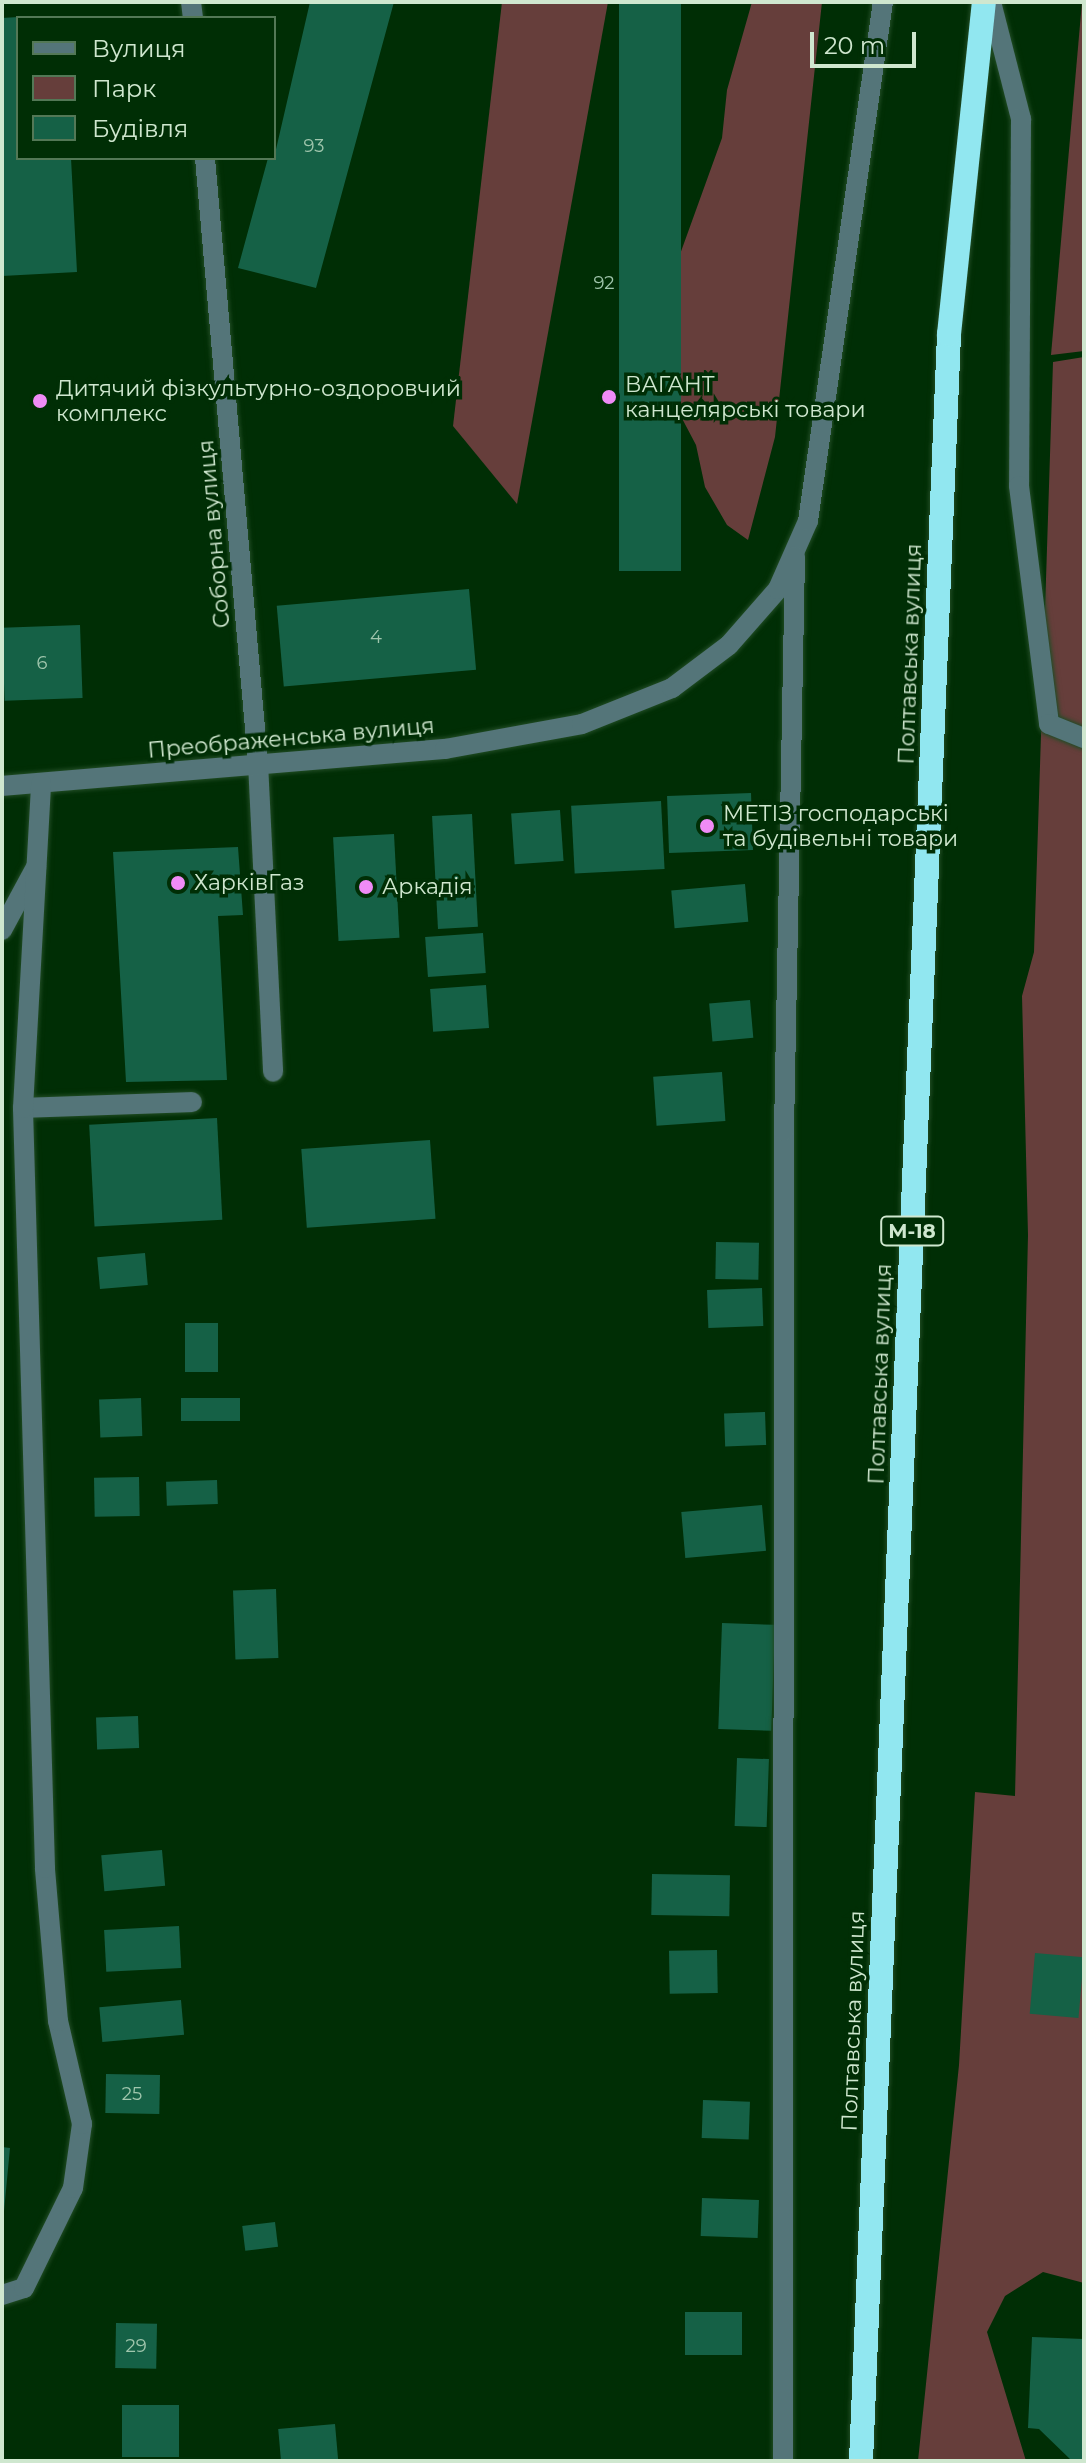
<!DOCTYPE html>
<html>
<head>
<meta charset="utf-8">
<style>
  body { margin:0 }
  #map { position:relative; width:1086px; height:2463px; overflow:hidden; background:#002e05; font-family:Montserrat,sans-serif }
  div>[style] { position:absolute }
  .green>* { inset:0; background:#663e3b }
  .building>* { inset:0; background:#156146; transform-origin:0 0 }
  .roads { filter:drop-shadow(0 0 2px #214c25) drop-shadow(0 0 2px #214c25) }
  .minor>* { height:20px; margin:-10px; padding:0 10px; transform-origin:10px; border-radius:10px; background:#547579 }
  .highway>* { height:24px; margin:-12px; padding:0 12px; transform-origin:12px; border-radius:12px; background:#91e7f0 }
  .dots>* { width:22px; height:22px; translate:-50% -50%; box-sizing:border-box; border:4px solid #002e05; border-radius:50% }
  span { translate:-50% -50%; white-space:nowrap; text-align:center; line-height:1.15; -webkit-text-stroke:7px #002e05; paint-order:stroke }
  .number-label { font-size:18px; color:#a0c6ad }
  .number-label span { -webkit-text-stroke-width:0 }
  .shield-label span { padding:2px 6px; background:#002e05; border:2px solid; border-radius:6px; -webkit-text-stroke-width:0 }
  .shield-label { font-size:20px; color:#cfe7cf; font-weight:700 }
  .poi-label { font-size:22px; color:#cfe7cf }
  .left { translate:0 -50%; text-align:left }
  .street-label { font-size:22px; color:#cfe7cf }
  .frame { position:absolute; inset:0; border:4px solid #cfe7cf; pointer-events:none }
  .legend { position:absolute; left:16px; top:16px; width:260px; height:144px; box-sizing:border-box; background:#002e05; border:2px solid #537856; margin:0; padding:10px 14px; list-style:none; font-size:24px; color:#cfe7cf }
  .legend li { display:flex; align-items:center; gap:16px; height:40px }
  .legend b { width:40px; border:2px solid #537856 }
  .scale { position:absolute; left:810px; top:32px; width:106px; height:36px; box-sizing:border-box; border:4px solid #cfe7cf; border-top:0; padding-left:10px; font-size:24px; line-height:28px; white-space:nowrap; color:#cfe7cf; -webkit-text-stroke:6px #002e05; paint-order:stroke }
</style>
</head>
<body>
<div id="map">
  <div class="green">
    <i style="clip-path:polygon(502px 2px,608px 2px,517px 504px,453px 426px)"></i>
    <i style="clip-path:polygon(752px 2px,822px 2px,775px 437px,748px 540px,727px 525px,705px 487px,696px 445px,666px 388px,660px 346px,670px 282px,722px 138px,727px 90px)"></i>
    <i style="clip-path:polygon(1082px 2px,1084px 351px,1051px 355px)"></i>
    <i style="clip-path:polygon(1084px 357px,1084px 2283px,1043px 2272px,1005px 2296px,987px 2332px,1026px 2461px,918px 2461px,959px 2065px,975px 1792px,1015px 1796px,1028px 1235px,1022px 996px,1034px 952px,1053px 362px)"></i>
  </div>
  <div class="building">
    <i style="clip-path:polygon(310px 2px,394px 2px,316px 288px,238px 268px,268px 158px,274px 158px)"></i>
    <i style="left:619px;top:2px;width:62px;height:569px"></i>
    <i style="clip-path:polygon(18px 17px,18px 158px,71px 158px,77px 272px,2px 276px,2px 18px)"></i>
    <i style="left:469px;top:589px;width:81px;height:193px;rotate:85deg"></i>
    <i style="left:80px;top:625px;width:73px;height:78px;rotate:88deg"></i>
    <i style="left:751px;top:793px;width:57px;height:84px;rotate:88deg"></i>
    <i style="left:661px;top:801px;width:68px;height:90px;rotate:87deg"></i>
    <i style="left:560px;top:810px;width:51px;height:49px;rotate:86deg"></i>
    <i style="left:472px;top:814px;width:113px;height:40px;rotate:87deg"></i>
    <i style="left:394px;top:834px;width:104px;height:61px;rotate:87deg"></i>
    <i style="clip-path:polygon(238px 847px,243px 915px,218px 916px,227px 1080px,126px 1082px,113px 852px)"></i>
    <i style="left:745px;top:884px;width:38px;height:74px;rotate:85deg"></i>
    <i style="left:483px;top:933px;width:40px;height:58px;rotate:86deg"></i>
    <i style="left:486px;top:985px;width:43px;height:56px;rotate:86deg"></i>
    <i style="left:750px;top:1000px;width:38px;height:41px;rotate:85deg"></i>
    <i style="left:722px;top:1072px;width:49px;height:69px;rotate:86deg"></i>
    <i style="left:217px;top:1118px;width:102px;height:128px;rotate:87deg"></i>
    <i style="left:430px;top:1140px;width:79px;height:129px;rotate:86deg"></i>
    <i style="left:716px;top:1242px;width:43px;height:37px;rotate:1deg"></i>
    <i style="left:145px;top:1253px;width:32px;height:48px;rotate:85deg"></i>
    <i style="left:762px;top:1288px;width:38px;height:55px;rotate:88deg"></i>
    <i style="left:185px;top:1323px;width:33px;height:49px"></i>
    <i style="left:141px;top:1398px;width:38px;height:42px;rotate:88deg"></i>
    <i style="left:240px;top:1398px;width:23px;height:59px;rotate:90deg"></i>
    <i style="left:765px;top:1412px;width:33px;height:41px;rotate:88deg"></i>
    <i style="left:139px;top:1477px;width:39px;height:45px;rotate:89deg"></i>
    <i style="left:217px;top:1480px;width:24px;height:51px;rotate:88deg"></i>
    <i style="left:762px;top:1505px;width:46px;height:81px;rotate:85deg"></i>
    <i style="left:276px;top:1589px;width:69px;height:43px;rotate:88deg"></i>
    <i style="left:722px;top:1623px;width:53px;height:106px;rotate:2deg"></i>
    <i style="left:138px;top:1716px;width:32px;height:42px;rotate:88deg"></i>
    <i style="left:737px;top:1758px;width:32px;height:68px;rotate:2deg"></i>
    <i style="left:162px;top:1850px;width:36px;height:61px;rotate:85deg"></i>
    <i style="left:652px;top:1874px;width:78px;height:41px;rotate:1deg"></i>
    <i style="left:179px;top:1926px;width:42px;height:75px;rotate:87deg"></i>
    <i style="left:717px;top:1950px;width:43px;height:48px;rotate:89deg"></i>
    <i style="left:1035px;top:1953px;width:49px;height:61px;rotate:5deg"></i>
    <i style="left:181px;top:2000px;width:35px;height:82px;rotate:85deg"></i>
    <i style="left:106px;top:2074px;width:54px;height:39px;rotate:1deg"></i>
    <i style="left:703px;top:2100px;width:47px;height:38px;rotate:2deg"></i>
    <i style="clip-path:polygon(2px 2147px,10px 2148px,4px 2211px,2px 2211px)"></i>
    <i style="left:702px;top:2198px;width:57px;height:38px;rotate:2deg"></i>
    <i style="left:275px;top:2222px;width:25px;height:33px;rotate:83deg"></i>
    <i style="left:685px;top:2312px;width:57px;height:43px"></i>
    <i style="left:116px;top:2323px;width:41px;height:45px;rotate:1deg"></i>
    <i style="clip-path:polygon(1032px 2337px,1084px 2339px,1084px 2461px,1072px 2461px,1039px 2429px,1028px 2428px)"></i>
    <i style="left:179px;top:2405px;width:52px;height:57px;rotate:90deg"></i>
    <i style="left:335px;top:2424px;width:37px;height:57px;rotate:85deg"></i>
  </div>
  <div class="roads">
    <div class="minor">
      <i style="left:191px;top:2px;width:16px;rotate:83deg"></i>
      <i style="left:991px;top:2px;width:121px;rotate:75.6deg"></i>
      <i style="left:1021px;top:119px;width:367px;rotate:90.3deg"></i>
      <i style="left:1019px;top:486px;width:240px;rotate:82.8deg"></i>
      <i style="left:1049px;top:724px;width:38px;rotate:22deg"></i>
      <i style="left:205px;top:158px;width:607px;rotate:84.99deg"></i>
      <i style="left:258px;top:763px;width:309px;rotate:87.2deg"></i>
      <i style="left:2px;top:786px;width:445px;rotate:-4.8deg"></i>
      <i style="left:445px;top:749px;width:139px;rotate:-10.3deg"></i>
      <i style="left:582px;top:724px;width:97px;rotate:-21.8deg"></i>
      <i style="left:672px;top:688px;width:71px;rotate:-37deg"></i>
      <i style="left:729px;top:645px;width:74px;rotate:-48.8deg"></i>
      <i style="left:778px;top:589px;width:74px;rotate:-66.2deg"></i>
      <i style="left:808px;top:521px;width:524px;rotate:-81.78deg"></i>
      <i style="left:2px;top:930px;width:72px;rotate:-61.6deg"></i>
      <i style="left:23px;top:1108px;width:169px;rotate:-2deg"></i>
      <i style="left:2px;top:2295px;width:23px;rotate:-18deg"></i>
      <i style="left:24px;top:2288px;width:111px;rotate:-63.9deg"></i>
      <i style="left:73px;top:2188px;width:65px;rotate:-82deg"></i>
      <i style="left:82px;top:2124px;width:106px;rotate:-103.1deg"></i>
      <i style="left:58px;top:2021px;width:154px;rotate:-94.9deg"></i>
      <i style="left:45px;top:1868px;width:760px;rotate:-91.66deg"></i>
      <i style="left:23px;top:1108px;width:325px;rotate:-86.8deg"></i>
      <i style="left:783px;top:2461px;width:1330px;rotate:-89.96deg"></i>
      <i style="left:784px;top:1131px;width:575px;rotate:-88.9deg"></i>
    </div>
    <div class="highway">
      <i style="left:861px;top:2461px;width:2129px;rotate:-87.63deg"></i>
      <i style="left:949px;top:334px;width:334px;rotate:-84deg"></i>
    </div>
  </div>
  <div class="dots">
    <i style="left:609px;top:397px;background:#ef8bf6"></i>
    <i style="left:40px;top:401px;background:#ef8bf6"></i>
    <i style="left:707px;top:826px;background:#ef8bf6"></i>
    <i style="left:178px;top:883px;background:#ef8bf6"></i>
    <i style="left:366px;top:887px;background:#ef8bf6"></i>
  </div>
  <div class="number-label">
    <span style="left:314px;top:146px">93</span>
    <span style="left:604px;top:283px">92</span>
    <span style="left:376px;top:637px">4</span>
    <span style="left:42px;top:663px">6</span>
    <span style="left:132px;top:2094px">25</span>
    <span style="left:136px;top:2346px">29</span>
  </div>
  <div class="shield-label">
    <span style="left:912px;top:1231px">М-18</span>
  </div>
  <div class="poi-label">
    <span class="left" style="left:625px;top:397px">ВАГАНТ<br>канцелярські товари</span>
    <span class="left" style="left:56px;top:401px">Дитячий фізкультурно-оздоровчий<br>комплекс</span>
    <span class="left" style="left:723px;top:826px">МЕТІЗ господарські<br>та будівельні товари</span>
    <span class="left" style="left:194px;top:883px">ХарківГаз</span>
    <span class="left" style="left:382px;top:887px">Аркадія</span>
  </div>
  <div class="street-label">
    <span style="left:214px;top:534px;rotate:-95deg">Соборна вулиця</span>
    <span style="left:910px;top:654px;rotate:-88deg">Полтавська вулиця</span>
    <span style="left:291px;top:738px;rotate:-5deg">Преображенська вулиця</span>
    <span style="left:880px;top:1374px;rotate:-88deg">Полтавська вулиця</span>
    <span style="left:853px;top:2021px;rotate:-88deg">Полтавська вулиця</span>
  </div>
  <div class="frame"></div>
  <ul class="legend">
  <li><b style="height:10px;background:#547579"></b>Вулиця</li>
  <li><b style="height:22px;background:#663e3b"></b>Парк</li>
  <li><b style="height:22px;background:#156146"></b>Будівля</li>
  </ul>
  <div class="scale">20 m</div>
</div>
</body>
</html>
